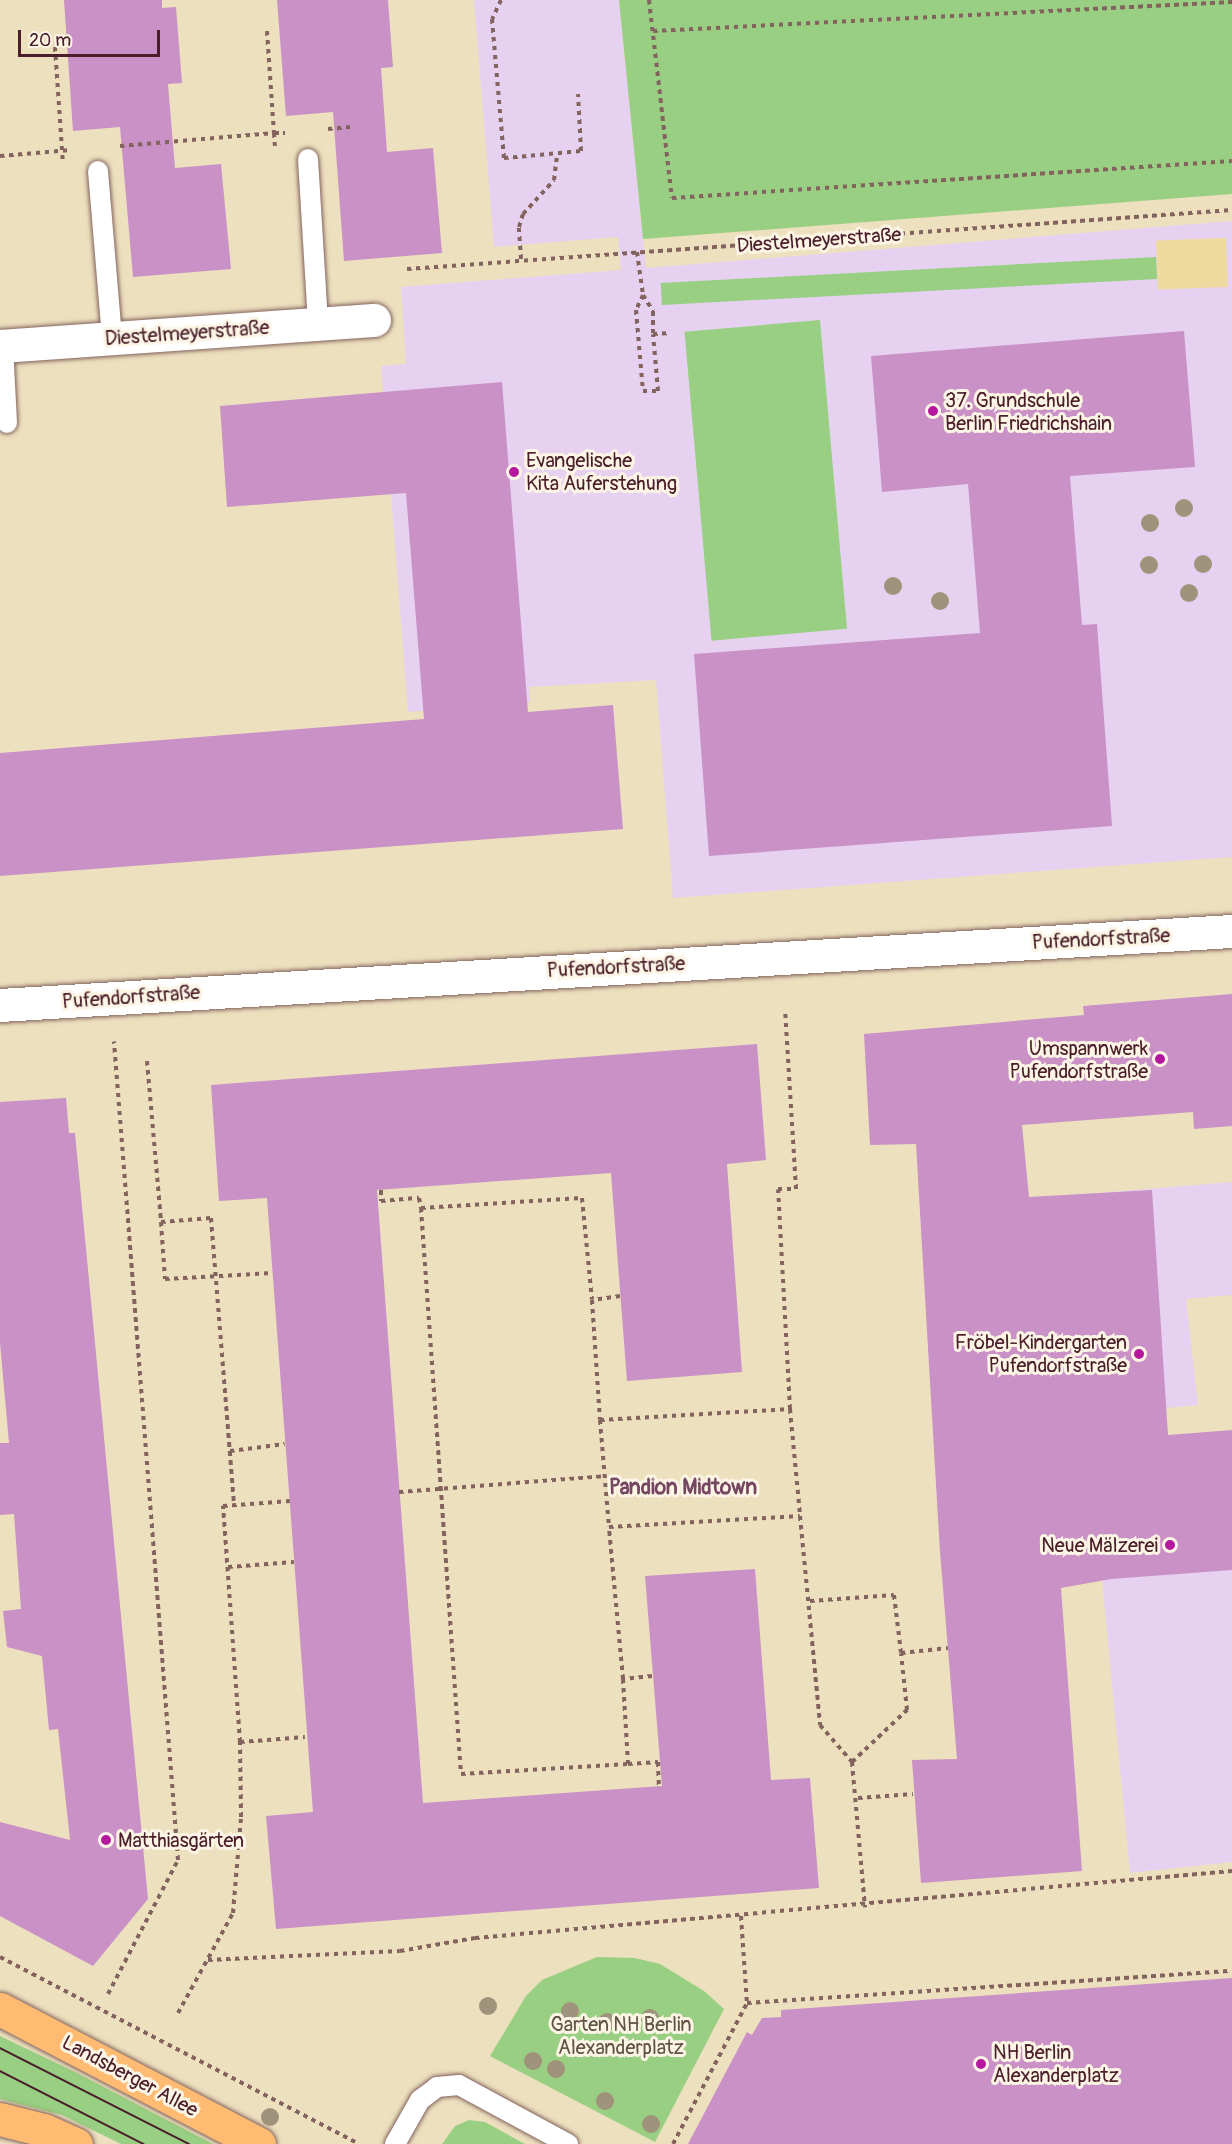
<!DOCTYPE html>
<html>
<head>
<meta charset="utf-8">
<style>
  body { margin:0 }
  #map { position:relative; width:1232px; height:2144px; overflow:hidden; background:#ede0be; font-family:Pangolin,sans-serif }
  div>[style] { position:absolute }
  .built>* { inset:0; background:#e6d2f0 }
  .green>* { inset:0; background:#98cf82; transform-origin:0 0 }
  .sand>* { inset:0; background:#eeda9e; transform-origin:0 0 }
  .building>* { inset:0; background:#c991c6 }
  .path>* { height:4px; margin-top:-2px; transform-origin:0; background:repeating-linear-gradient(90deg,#83635e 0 4.5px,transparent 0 9px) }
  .roads { filter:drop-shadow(0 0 2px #83635e) drop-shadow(0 0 2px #83635e) }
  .service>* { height:20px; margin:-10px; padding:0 10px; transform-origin:10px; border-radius:10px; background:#fff }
  .minor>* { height:33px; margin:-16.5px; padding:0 16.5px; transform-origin:16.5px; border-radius:16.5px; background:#fff }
  .primary>* { height:33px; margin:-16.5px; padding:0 16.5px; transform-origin:16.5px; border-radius:16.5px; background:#ffbb71 }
  .tram>* { height:1.5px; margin:-0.75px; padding:0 0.75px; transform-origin:0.75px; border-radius:0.75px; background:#4a1f2b }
  .trees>* { width:18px; height:18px; margin:-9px; border-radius:50%; background:#a0937b }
  .dots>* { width:16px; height:16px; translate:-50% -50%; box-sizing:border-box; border:3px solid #fcf5e5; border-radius:50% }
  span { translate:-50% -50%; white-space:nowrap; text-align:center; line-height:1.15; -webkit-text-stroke:6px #fcf5e5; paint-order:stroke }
  .street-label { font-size:20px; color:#4a1f2b }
  .poi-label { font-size:20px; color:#4a1f2b }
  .left { translate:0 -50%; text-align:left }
  .right { translate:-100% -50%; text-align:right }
  .park-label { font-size:20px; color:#615445 }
  .neighbourhood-label { font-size:21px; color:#764761; font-weight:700 }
  .scale { position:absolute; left:18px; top:30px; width:142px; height:27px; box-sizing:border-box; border:3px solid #4a1f2b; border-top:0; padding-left:8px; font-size:18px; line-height:21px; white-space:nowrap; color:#4a1f2b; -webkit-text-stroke:4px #fcf5e5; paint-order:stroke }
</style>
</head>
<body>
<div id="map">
  <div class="built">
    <i style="clip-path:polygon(474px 0,619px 0,646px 268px,1232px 221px,1232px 857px,673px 898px,656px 680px,529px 687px,530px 702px,408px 712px,381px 366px,406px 364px,401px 287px,621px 270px,618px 237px,494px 247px)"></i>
    <i style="clip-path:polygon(1232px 1182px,1232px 1295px,1186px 1299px,1198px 1405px,1166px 1408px,1169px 1445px,1050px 1197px)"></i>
    <i style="clip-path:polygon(1232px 1430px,1232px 1862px,1130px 1873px,1102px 1580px)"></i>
  </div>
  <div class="green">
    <i style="clip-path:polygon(619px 0,1232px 0,1232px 194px,643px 239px)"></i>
    <i style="left:1156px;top:257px;width:22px;height:496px;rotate:87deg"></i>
    <i style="left:820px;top:320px;width:310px;height:136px;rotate:85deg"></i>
    <i style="clip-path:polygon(597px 1957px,635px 1958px,660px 1964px,704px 1991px,724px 2009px,655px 2142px,490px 2056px,526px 1996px,542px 1980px)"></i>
    <i style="clip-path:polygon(0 2036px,73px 2071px,213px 2144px,121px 2144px,62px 2115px,0 2099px)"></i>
    <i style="clip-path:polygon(469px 2120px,485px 2122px,525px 2144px,442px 2144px,455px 2126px)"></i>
  </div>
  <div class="sand">
    <i style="left:1226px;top:238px;width:49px;height:70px;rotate:88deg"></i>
  </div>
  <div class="building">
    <i style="clip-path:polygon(64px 0,162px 0,162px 8px,176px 7px,182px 83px,168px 84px,175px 168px,221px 164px,231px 269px,133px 277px,120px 127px,73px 131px)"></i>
    <i style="clip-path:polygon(277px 0,388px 0,393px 67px,381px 68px,387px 152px,433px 148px,442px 253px,344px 261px,333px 112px,286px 116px)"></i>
    <i style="clip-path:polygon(1184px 331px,1195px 467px,1070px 476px,1082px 625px,1097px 624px,1112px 826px,709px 856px,694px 654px,980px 633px,968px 484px,882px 492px,871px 356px)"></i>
    <i style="clip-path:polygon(502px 382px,528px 712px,613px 705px,623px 829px,0 876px,0 753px,424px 719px,406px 493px,227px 507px,220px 406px)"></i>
    <i style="clip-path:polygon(1232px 994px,1232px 1126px,1194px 1129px,1193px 1112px,1022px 1125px,1029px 1197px,1152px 1190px,1168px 1435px,1232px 1430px,1232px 1570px,1111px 1579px,1061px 1588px,1082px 1871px,921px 1883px,912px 1760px,957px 1759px,940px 1552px,916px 1144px,870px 1145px,864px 1034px,1084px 1015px,1083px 1006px)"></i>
    <i style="clip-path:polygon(757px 1044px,766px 1160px,727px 1164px,742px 1372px,627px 1381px,611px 1173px,377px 1190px,423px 1803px,662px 1786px,645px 1576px,755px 1569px,771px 1780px,810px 1778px,819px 1888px,276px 1929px,266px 1816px,313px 1812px,267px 1198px,219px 1201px,211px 1085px)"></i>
    <i style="clip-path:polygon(66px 1098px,69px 1133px,75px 1133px,148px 1899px,93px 1966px,0 1916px,0 1822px,70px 1840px,58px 1729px,49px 1730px,42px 1656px,7px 1647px,3px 1611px,21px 1609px,14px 1514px,0 1515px,0 1443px,9px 1443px,0 1343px,0 1102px)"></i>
    <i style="clip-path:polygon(1232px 1978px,1232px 2144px,688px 2144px,747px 2032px,752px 2035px,762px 2018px,781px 2017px,781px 2010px)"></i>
  </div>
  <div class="path">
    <i style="left:501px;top:0;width:21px;rotate:115deg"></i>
    <i style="left:492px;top:19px;width:140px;rotate:85.1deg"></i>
    <i style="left:504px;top:158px;width:77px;rotate:-5.2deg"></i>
    <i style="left:581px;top:151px;width:57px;rotate:-93deg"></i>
    <i style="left:649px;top:0;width:199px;rotate:83.4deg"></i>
    <i style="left:672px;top:198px;width:561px;rotate:-3.78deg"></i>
    <i style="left:267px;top:31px;width:102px;rotate:86.1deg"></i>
    <i style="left:274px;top:133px;width:11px"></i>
    <i style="left:653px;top:31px;width:580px;rotate:-2.87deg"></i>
    <i style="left:55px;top:47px;width:116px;rotate:86.1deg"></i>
    <i style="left:328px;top:129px;width:22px;rotate:-5deg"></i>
    <i style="left:120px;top:146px;width:155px;rotate:-4.8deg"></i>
    <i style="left:274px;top:133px;width:13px;rotate:86deg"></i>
    <i style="left:0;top:156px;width:71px;rotate:-4.8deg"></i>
    <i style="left:637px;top:252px;width:43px;rotate:82.1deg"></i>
    <i style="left:643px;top:295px;width:17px;rotate:115deg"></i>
    <i style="left:636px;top:310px;width:81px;rotate:85.1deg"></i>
    <i style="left:643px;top:391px;width:15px"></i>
    <i style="left:658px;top:391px;width:57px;rotate:-95deg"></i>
    <i style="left:653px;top:334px;width:18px;rotate:-3deg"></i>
    <i style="left:521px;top:259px;width:32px;rotate:-94deg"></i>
    <i style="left:519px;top:227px;width:14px;rotate:-73deg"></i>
    <i style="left:523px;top:214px;width:46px;rotate:-47.6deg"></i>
    <i style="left:554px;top:180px;width:26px;rotate:-83deg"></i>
    <i style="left:407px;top:269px;width:827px;rotate:-4.09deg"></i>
    <i style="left:643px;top:295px;width:19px;rotate:58deg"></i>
    <i style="left:653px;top:311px;width:23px;rotate:90deg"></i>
    <i style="left:147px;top:1061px;width:162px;rotate:85deg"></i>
    <i style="left:161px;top:1222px;width:50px;rotate:-4.6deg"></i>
    <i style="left:211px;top:1218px;width:288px;rotate:85.4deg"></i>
    <i style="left:381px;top:1190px;width:11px;rotate:90deg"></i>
    <i style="left:381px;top:1201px;width:38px;rotate:-5deg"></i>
    <i style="left:419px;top:1198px;width:10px;rotate:79deg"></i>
    <i style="left:421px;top:1208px;width:161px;rotate:-3.6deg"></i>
    <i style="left:582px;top:1198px;width:102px;rotate:84.4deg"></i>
    <i style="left:421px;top:1208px;width:567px;rotate:85.96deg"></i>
    <i style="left:461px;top:1774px;width:167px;rotate:-3.4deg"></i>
    <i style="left:161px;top:1222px;width:57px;rotate:86deg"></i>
    <i style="left:165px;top:1279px;width:107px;rotate:-3.2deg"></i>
    <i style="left:620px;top:1296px;width:28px;rotate:172deg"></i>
    <i style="left:592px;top:1300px;width:120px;rotate:86.2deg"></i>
    <i style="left:600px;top:1420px;width:190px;rotate:-3.3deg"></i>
    <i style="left:790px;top:1409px;width:220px;rotate:-93.1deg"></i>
    <i style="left:778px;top:1189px;width:18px"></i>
    <i style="left:796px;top:1189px;width:178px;rotate:-93.5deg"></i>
    <i style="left:790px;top:1409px;width:106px;rotate:84.6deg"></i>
    <i style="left:600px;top:1420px;width:107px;rotate:85.2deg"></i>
    <i style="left:230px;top:1451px;width:55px;rotate:-7.3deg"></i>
    <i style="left:399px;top:1492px;width:207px;rotate:-4.4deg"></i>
    <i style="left:228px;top:1567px;width:66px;rotate:-4.3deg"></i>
    <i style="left:810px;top:1601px;width:84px;rotate:-4.1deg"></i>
    <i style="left:894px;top:1595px;width:58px;rotate:83.1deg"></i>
    <i style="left:652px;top:1676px;width:29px;rotate:174deg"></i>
    <i style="left:623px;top:1679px;width:153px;rotate:-95.3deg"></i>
    <i style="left:609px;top:1527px;width:191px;rotate:-3.3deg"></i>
    <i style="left:800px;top:1516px;width:210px;rotate:84.5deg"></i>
    <i style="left:820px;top:1725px;width:49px;rotate:49.1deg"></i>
    <i style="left:852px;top:1762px;width:146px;rotate:84.9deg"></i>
    <i style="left:623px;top:1679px;width:85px;rotate:86.6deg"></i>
    <i style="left:628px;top:1764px;width:30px;rotate:-4deg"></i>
    <i style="left:658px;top:1762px;width:24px;rotate:88deg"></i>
    <i style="left:240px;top:1742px;width:65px;rotate:-4.4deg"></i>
    <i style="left:852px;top:1762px;width:76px;rotate:-43.4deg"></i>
    <i style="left:907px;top:1710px;width:57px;rotate:-96deg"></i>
    <i style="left:901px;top:1653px;width:47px;rotate:-6.1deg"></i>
    <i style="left:858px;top:1798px;width:55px;rotate:-4.2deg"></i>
    <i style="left:741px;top:1916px;width:87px;rotate:86.1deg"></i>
    <i style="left:0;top:1957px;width:405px;rotate:27.5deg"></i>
    <i style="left:208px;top:1960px;width:192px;rotate:-2.7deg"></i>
    <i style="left:400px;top:1951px;width:76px;rotate:-9.8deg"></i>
    <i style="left:475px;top:1938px;width:760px;rotate:-5.06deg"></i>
    <i style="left:108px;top:1994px;width:151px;rotate:-62.4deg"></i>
    <i style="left:178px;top:1860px;width:821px;rotate:-94.47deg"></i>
    <i style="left:178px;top:2013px;width:114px;rotate:-61.2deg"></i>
    <i style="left:233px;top:1913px;width:96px;rotate:-85.2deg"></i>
    <i style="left:241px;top:1817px;width:75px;rotate:-90.8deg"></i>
    <i style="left:240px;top:1742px;width:237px;rotate:-94.1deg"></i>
    <i style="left:223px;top:1506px;width:67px;rotate:-4.3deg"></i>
    <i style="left:673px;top:2144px;width:159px;rotate:-62.3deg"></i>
    <i style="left:747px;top:2003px;width:486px;rotate:-3.8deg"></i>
  </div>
  <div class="roads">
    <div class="service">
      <i style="left:308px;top:159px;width:165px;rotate:86.5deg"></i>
      <i style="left:98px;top:171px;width:168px;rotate:85.2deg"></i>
      <i style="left:3px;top:346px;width:77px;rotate:87deg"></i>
      <i style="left:395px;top:2144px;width:51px;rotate:-60.4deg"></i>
      <i style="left:420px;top:2100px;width:21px;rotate:-37deg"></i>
      <i style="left:437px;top:2087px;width:22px;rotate:-5deg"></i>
      <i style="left:459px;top:2085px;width:124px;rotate:28.4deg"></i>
    </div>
    <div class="minor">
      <i style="left:0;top:346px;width:375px;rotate:-4deg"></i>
      <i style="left:0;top:1005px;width:1234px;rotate:-3.44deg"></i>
    </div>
    <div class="primary">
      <i style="left:0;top:2009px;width:292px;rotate:27.5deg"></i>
      <i style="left:0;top:2119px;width:45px;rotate:14deg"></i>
      <i style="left:44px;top:2130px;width:35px;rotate:24deg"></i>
    </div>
  </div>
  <div class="tram">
    <i style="left:0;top:2048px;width:212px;rotate:26.9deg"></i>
    <i style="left:0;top:2071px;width:161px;rotate:26.9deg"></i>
  </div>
  <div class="trees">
    <i style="left:1184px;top:508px"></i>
    <i style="left:1150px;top:523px"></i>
    <i style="left:1203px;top:564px"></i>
    <i style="left:1149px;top:565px"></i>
    <i style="left:893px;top:586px"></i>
    <i style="left:1189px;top:593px"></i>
    <i style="left:940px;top:601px"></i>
    <i style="left:488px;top:2006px"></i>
    <i style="left:570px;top:2011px"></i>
    <i style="left:650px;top:2018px"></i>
    <i style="left:607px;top:2022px"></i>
    <i style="left:533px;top:2061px"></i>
    <i style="left:556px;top:2069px"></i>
    <i style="left:605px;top:2101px"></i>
    <i style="left:270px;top:2117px"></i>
    <i style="left:651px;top:2124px"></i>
  </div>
  <div class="dots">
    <i style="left:933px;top:411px;background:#b5179e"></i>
    <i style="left:514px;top:472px;background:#b5179e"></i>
    <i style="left:1160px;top:1059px;background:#b5179e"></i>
    <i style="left:1139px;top:1354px;background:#b5179e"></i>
    <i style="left:1170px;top:1545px;background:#b5179e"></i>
    <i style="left:106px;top:1840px;background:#b5179e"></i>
    <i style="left:981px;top:2064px;background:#b5179e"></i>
  </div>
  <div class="street-label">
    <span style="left:819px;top:240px;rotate:-4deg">Diestelmeyerstraße</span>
    <span style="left:187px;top:333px;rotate:-4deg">Diestelmeyerstraße</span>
    <span style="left:1101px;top:939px;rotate:-3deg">Pufendorfstraße</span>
    <span style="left:616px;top:967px;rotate:-3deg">Pufendorfstraße</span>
    <span style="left:131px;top:997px;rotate:-4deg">Pufendorfstraße</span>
    <span style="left:130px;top:2076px;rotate:28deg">Landsberger Allee</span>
  </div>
  <div class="poi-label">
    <span class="left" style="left:945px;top:412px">37. Grundschule<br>Berlin Friedrichshain</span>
    <span class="left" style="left:526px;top:472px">Evangelische<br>Kita Auferstehung</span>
    <span class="right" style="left:1148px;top:1060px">Umspannwerk<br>Pufendorfstraße</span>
    <span class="right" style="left:1127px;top:1354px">Fröbel-Kindergarten<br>Pufendorfstraße</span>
    <span class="right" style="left:1158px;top:1545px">Neue Mälzerei</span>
    <span class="left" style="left:118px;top:1840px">Matthiasgärten</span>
    <span class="left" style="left:993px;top:2064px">NH Berlin<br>Alexanderplatz</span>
  </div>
  <div class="park-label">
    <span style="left:621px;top:2036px">Garten NH Berlin<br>Alexanderplatz</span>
  </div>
  <div class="neighbourhood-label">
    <span style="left:683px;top:1488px">Pandion Midtown</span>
  </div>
  <div class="scale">20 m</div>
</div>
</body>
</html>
